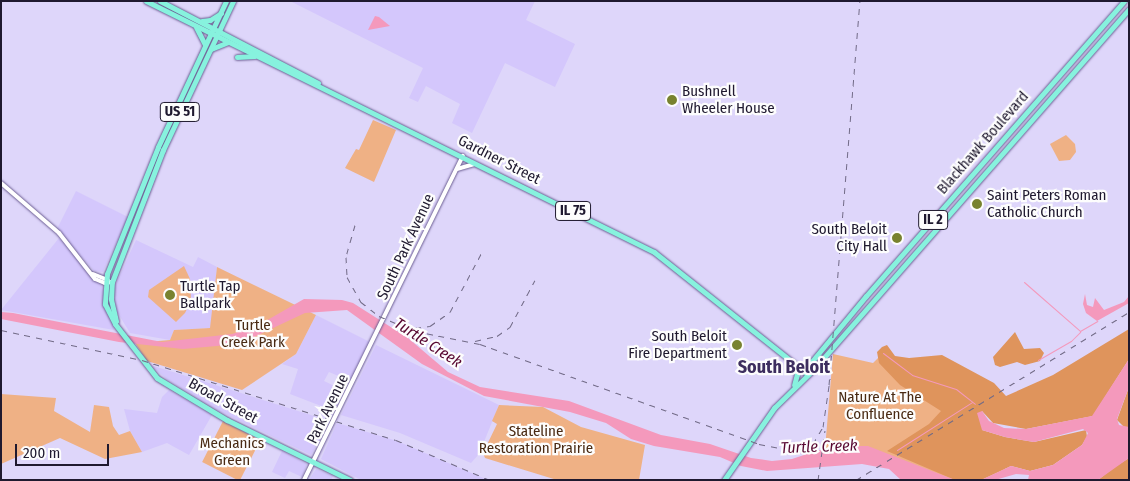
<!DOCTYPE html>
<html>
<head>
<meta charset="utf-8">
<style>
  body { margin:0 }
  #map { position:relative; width:1130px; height:481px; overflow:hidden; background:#ded6fa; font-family:"Fira Sans Condensed",sans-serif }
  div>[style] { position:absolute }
  .built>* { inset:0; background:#d4c7fc }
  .green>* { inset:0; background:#efb185; transform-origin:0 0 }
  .forest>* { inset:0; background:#df945c }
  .water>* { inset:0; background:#f499bc }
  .stream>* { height:1px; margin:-0.5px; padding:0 0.5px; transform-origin:0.5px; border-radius:0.5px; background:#f499bc }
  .roads { filter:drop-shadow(0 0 1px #6c5e93) drop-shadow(0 0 1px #6c5e93) }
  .minor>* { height:4px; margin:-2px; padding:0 2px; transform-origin:2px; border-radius:2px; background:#fff }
  .major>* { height:5px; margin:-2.5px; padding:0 2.5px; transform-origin:2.5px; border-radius:2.5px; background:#87f2de }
  .rail>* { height:1px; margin-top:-0.5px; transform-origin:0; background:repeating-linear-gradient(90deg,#716a86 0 6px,transparent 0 12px) }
  .dots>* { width:14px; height:14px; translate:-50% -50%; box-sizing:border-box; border:2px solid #fdfdfd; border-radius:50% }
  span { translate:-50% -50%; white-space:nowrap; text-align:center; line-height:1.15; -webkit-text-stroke:4.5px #fdfdfd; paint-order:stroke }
  .shield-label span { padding:1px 4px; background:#fdfdfd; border:1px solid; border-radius:4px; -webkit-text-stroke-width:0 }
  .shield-label { font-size:14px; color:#1f192f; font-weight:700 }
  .poi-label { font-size:15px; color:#1f192f }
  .left { translate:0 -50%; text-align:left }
  .right { translate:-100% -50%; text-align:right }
  .street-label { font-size:15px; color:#1f192f }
  .park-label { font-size:15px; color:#492a13 }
  .water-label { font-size:16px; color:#580731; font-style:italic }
  .quarter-label { font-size:18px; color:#3d2e5f; font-weight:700 }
  .frame { position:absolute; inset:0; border:2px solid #1f192f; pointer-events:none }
  .scale { position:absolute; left:15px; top:444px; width:94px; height:22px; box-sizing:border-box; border:2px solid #1f192f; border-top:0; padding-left:6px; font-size:15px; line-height:18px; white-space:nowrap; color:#1f192f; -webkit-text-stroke:4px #fdfdfd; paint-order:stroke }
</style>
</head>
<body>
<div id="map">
  <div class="built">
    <i style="clip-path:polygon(290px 1px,535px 1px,526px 20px,575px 44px,555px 87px,505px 63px,472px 133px,452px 123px,460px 104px,426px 86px,418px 102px,409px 98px,423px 68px)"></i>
    <i style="clip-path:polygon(76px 191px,128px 217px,103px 272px,94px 271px,57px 229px)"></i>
    <i style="clip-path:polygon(59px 238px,102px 286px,114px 330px,1px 310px)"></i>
    <i style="clip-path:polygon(136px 240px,193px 267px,198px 257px,217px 267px,211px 328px,174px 330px,170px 340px,130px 333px,116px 310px,114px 288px)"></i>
    <i style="clip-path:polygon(316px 315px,370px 342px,350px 381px,329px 372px,324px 381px,345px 391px,334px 411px,290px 394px,298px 369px,282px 364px,296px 354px)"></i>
    <i style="clip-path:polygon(376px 345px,499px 405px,479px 454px,471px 463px,400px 433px,341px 415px)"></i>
    <i style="clip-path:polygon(150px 365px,196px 379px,330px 421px,311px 455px,219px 411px,168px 380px)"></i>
    <i style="clip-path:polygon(169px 390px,212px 415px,189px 455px,167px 443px,142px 452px,130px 431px,124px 409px,157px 413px,162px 397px)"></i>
    <i style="clip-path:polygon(337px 423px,397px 441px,488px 480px,361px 480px,321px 459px)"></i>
    <i style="clip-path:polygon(282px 451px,307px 464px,302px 477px,289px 471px,285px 478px,272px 472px)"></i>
    <i style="clip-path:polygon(316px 469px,333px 476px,331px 480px,309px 480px)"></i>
  </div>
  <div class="green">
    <i style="clip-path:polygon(373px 120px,396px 130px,374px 182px,345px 168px,356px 149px,359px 150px)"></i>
    <i style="clip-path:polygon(1066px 135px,1075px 144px,1076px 152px,1070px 160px,1059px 161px,1050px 144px)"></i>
    <i style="clip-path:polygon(184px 266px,190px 279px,191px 301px,185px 313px,176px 322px,148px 297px,149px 290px)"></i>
    <i style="clip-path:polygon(217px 267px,316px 315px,296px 354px,242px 390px,147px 361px,135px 343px,170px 340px,174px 330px,210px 328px)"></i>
    <i style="clip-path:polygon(883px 353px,1005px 469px,981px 480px,955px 480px,856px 450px,825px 449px,833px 354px,873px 363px)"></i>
    <i style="clip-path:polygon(1px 394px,56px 398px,54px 411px,90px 432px,94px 405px,109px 407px,113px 426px,119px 435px,130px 431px,142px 452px,105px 459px,60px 438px,1px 464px)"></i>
    <i style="clip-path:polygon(499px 405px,543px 407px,581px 427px,645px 445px,639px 480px,557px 480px,485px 458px,483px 453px,497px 424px,492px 421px)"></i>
    <i style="left:223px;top:421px;width:42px;height:46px;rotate:27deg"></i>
  </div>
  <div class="forest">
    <i style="clip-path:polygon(1129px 329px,1129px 359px,1093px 416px,1026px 429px,993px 423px,982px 411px,982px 430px,1005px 437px,1034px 442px,1086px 430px,1087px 437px,1082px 445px,1053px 465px,1030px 471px,1011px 466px,981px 480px,955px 480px,887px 451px,929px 424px,941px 411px,900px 385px,879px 363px,877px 352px,882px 347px,887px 345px,895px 356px,909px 358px,942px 355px,994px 383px,1006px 396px,1053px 375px)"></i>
    <i style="clip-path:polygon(1015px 332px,1024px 349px,1040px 348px,1044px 353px,1040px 361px,1025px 365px,1017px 362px,1000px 367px,995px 365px,993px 357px)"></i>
    <i style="clip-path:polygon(1129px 387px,1129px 427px,1125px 428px,1117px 420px)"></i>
    <i style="clip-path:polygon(1129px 458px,1129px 480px,1098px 480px,1113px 468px)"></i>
  </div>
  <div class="water">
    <i style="clip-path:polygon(375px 16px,379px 17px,390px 26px,368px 30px)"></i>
    <i style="clip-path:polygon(1085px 294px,1087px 305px,1093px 307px,1095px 298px,1104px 310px,1124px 302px,1129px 296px,1129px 303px,1097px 321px,1086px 313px,1083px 304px)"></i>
    <i style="clip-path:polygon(304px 299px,342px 300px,353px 303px,408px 338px,448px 372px,480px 387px,569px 401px,661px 435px,710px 444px,751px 458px,772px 461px,792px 459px,819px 450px,849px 452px,858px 446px,868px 446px,955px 480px,901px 480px,889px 469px,862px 464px,767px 471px,741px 466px,720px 457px,654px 446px,631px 439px,606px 423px,570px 412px,484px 396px,422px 364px,347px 310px,305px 313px,239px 344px,183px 349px,119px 342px,1px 319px,1px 312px,13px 313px,162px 342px,232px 334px,257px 326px)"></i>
    <i style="clip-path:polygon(1129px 359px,1129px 387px,1117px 419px,1119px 425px,1129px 427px,1129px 458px,1098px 480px,1028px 480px,1029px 475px,1016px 474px,995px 480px,981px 480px,1011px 466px,1030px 471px,1053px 465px,1082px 445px,1088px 433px,1083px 429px,1034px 442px,1005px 437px,982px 430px,977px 413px,982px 411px,989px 421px,1004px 428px,1026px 429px,1092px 416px)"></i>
  </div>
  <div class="stream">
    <i style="left:1024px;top:282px;width:74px;rotate:41.2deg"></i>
    <i style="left:1080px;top:331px;width:20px;rotate:-30deg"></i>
    <i style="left:883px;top:353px;width:36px;rotate:37deg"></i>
    <i style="left:912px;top:375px;width:46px;rotate:17.7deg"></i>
    <i style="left:956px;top:389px;width:24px;rotate:38deg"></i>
    <i style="left:1038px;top:360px;width:38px;rotate:-30deg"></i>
    <i style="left:1071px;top:341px;width:13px;rotate:-45deg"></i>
    <i style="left:897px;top:450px;width:89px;rotate:-32.6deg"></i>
  </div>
  <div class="roads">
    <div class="minor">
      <i style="left:457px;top:169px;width:18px;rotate:-16deg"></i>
      <i style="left:1px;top:183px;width:77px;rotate:40.8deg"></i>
      <i style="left:59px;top:233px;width:58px;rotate:52deg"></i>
      <i style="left:95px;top:279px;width:11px;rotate:22deg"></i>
      <i style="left:105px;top:283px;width:7px;rotate:-8deg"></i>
      <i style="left:93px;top:274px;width:16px;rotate:22deg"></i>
      <i style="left:304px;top:480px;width:361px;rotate:-63.9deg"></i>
    </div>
    <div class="major">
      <i style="left:146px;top:1px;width:567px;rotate:26.29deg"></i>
      <i style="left:654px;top:252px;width:194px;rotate:38.5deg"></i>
      <i style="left:160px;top:1px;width:178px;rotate:27.4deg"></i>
      <i style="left:226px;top:1px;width:161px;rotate:115deg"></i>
      <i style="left:158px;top:147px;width:137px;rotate:111.9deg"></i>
      <i style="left:107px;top:274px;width:30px;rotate:94deg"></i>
      <i style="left:105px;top:304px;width:22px;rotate:63deg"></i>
      <i style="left:115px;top:324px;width:68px;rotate:52.1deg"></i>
      <i style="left:157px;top:378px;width:82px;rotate:31deg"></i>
      <i style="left:227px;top:420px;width:137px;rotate:26deg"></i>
      <i style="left:202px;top:21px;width:8px;rotate:-7deg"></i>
      <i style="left:210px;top:20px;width:13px;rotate:-32deg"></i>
      <i style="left:196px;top:27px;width:20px;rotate:63deg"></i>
      <i style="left:211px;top:49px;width:18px;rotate:-22deg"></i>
      <i style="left:237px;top:57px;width:17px;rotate:-3deg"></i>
      <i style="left:116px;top:321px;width:23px;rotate:-103deg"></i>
      <i style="left:111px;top:299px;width:17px;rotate:-87deg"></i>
      <i style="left:112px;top:282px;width:142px;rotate:-68.9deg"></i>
      <i style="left:163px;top:150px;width:165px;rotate:-64.8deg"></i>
      <i style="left:793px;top:364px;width:11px;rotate:68deg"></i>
      <i style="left:797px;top:374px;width:11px;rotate:105deg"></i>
      <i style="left:806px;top:373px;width:7px;rotate:-74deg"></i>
      <i style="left:808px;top:366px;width:91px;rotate:-50.4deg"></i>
      <i style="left:866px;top:296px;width:392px;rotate:-48.8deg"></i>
      <i style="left:724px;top:480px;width:88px;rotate:-55.2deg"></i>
      <i style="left:774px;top:408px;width:54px;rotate:-44.3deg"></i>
      <i style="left:813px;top:370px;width:480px;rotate:-48.8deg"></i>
    </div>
  </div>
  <div class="rail">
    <i style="left:355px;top:225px;width:33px;rotate:106deg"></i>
    <i style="left:346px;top:257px;width:20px;rotate:87deg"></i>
    <i style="left:347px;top:277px;width:29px;rotate:61deg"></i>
    <i style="left:361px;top:302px;width:23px;rotate:38deg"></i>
    <i style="left:379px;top:316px;width:39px;rotate:23deg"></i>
    <i style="left:415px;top:331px;width:66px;rotate:11.3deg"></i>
    <i style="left:480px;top:344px;width:296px;rotate:19.7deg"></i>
    <i style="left:759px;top:444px;width:37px;rotate:11deg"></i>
    <i style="left:795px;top:451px;width:19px;rotate:-21deg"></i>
    <i style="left:813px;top:444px;width:20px;rotate:-60deg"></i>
    <i style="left:823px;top:427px;width:49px;rotate:-81.7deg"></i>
    <i style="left:415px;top:328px;width:15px;rotate:-8deg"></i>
    <i style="left:430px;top:326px;width:24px;rotate:-35deg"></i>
    <i style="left:450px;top:312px;width:68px;rotate:-61.9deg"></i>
    <i style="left:1px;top:330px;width:144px;rotate:12deg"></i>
    <i style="left:142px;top:360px;width:266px;rotate:17.5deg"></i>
    <i style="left:396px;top:440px;width:102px;rotate:23.1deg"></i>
    <i style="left:408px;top:333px;width:47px;rotate:26.6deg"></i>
    <i style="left:475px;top:341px;width:23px;rotate:-13deg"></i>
    <i style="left:497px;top:336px;width:16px;rotate:-35deg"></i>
    <i style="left:510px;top:327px;width:53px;rotate:-62deg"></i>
    <i style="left:829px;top:385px;width:385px;rotate:-85.4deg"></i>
    <i style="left:818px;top:480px;width:50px;rotate:-82deg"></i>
    <i style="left:856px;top:480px;width:321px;rotate:-31.6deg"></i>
  </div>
  <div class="dots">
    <i style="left:672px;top:100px;background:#78822f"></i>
    <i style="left:977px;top:204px;background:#78822f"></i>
    <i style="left:897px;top:238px;background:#78822f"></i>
    <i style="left:170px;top:295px;background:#78822f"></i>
    <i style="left:737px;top:345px;background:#78822f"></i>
  </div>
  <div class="shield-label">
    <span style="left:180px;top:112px">US 51</span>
    <span style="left:573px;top:211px">IL 75</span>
    <span style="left:933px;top:220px">IL 2</span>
  </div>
  <div class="poi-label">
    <span class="left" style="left:682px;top:100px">Bushnell<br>Wheeler House</span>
    <span class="left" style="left:987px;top:204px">Saint Peters Roman<br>Catholic Church</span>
    <span class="right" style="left:887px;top:238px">South Beloit<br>City Hall</span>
    <span class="left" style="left:180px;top:295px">Turtle Tap<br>Ballpark</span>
    <span class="right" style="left:727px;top:345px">South Beloit<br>Fire Department</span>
  </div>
  <div class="street-label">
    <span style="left:983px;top:143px;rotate:-49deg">Blackhawk Boulevard</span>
    <span style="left:499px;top:160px;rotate:27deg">Gardner Street</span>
    <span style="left:406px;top:247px;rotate:-65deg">South Park Avenue</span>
    <span style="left:223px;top:401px;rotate:29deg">Broad Street</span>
    <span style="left:328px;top:409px;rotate:-64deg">Park Avenue</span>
  </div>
  <div class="park-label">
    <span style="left:253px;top:334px">Turtle<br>Creek Park</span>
    <span style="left:880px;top:406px">Nature At The<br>Confluence</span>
    <span style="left:536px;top:440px">Stateline<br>Restoration Prairie</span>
    <span style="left:232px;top:452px">Mechanics<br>Green</span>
  </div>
  <div class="water-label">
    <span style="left:428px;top:343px;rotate:33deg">Turtle Creek</span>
    <span style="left:819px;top:447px;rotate:-2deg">Turtle Creek</span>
  </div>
  <div class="quarter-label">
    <span style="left:784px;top:367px">South Beloit</span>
  </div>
  <div class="frame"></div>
  <div class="scale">200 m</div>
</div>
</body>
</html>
